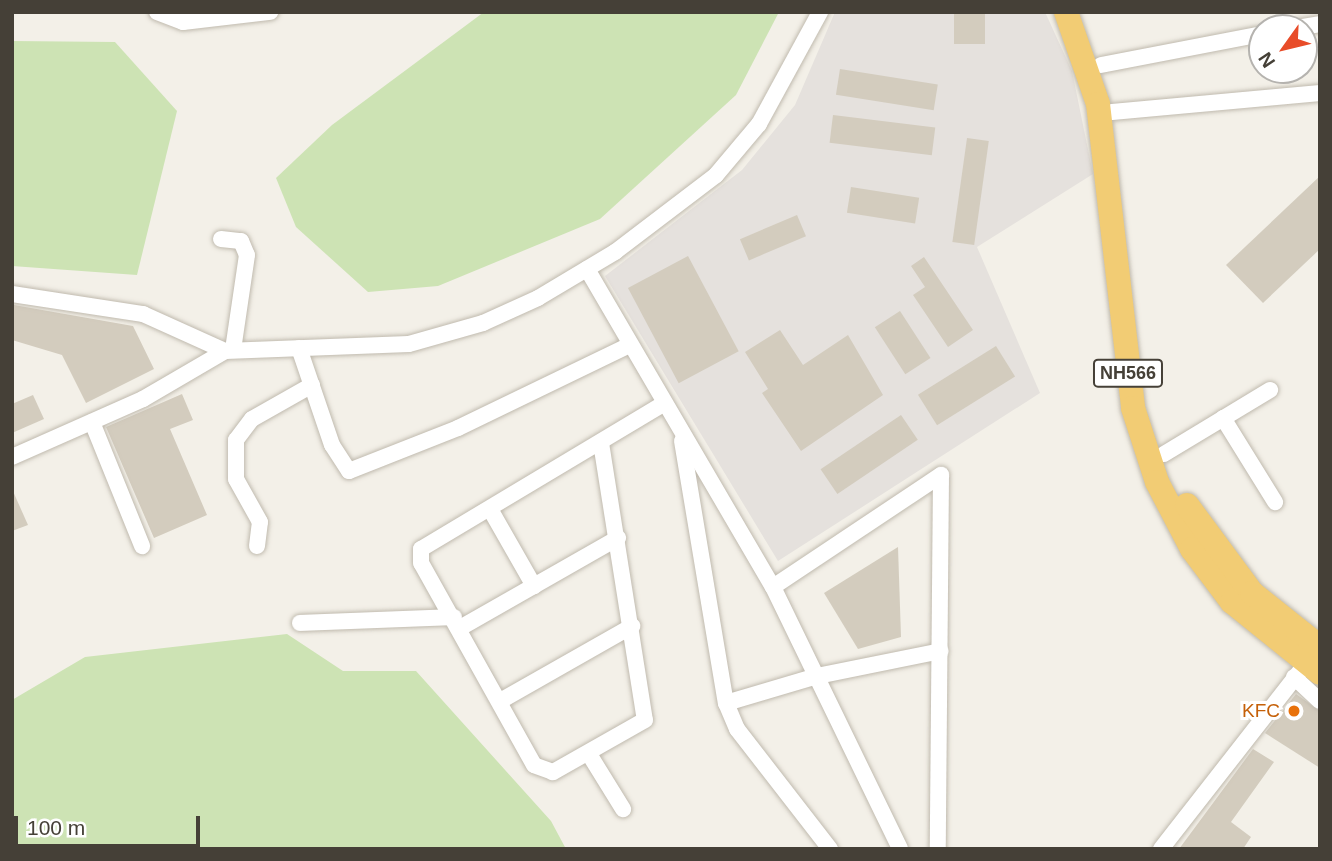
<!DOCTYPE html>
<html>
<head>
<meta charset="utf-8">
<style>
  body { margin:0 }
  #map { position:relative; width:1332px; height:861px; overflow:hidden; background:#f3f0e8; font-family:Helvetica,sans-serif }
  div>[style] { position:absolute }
  .industrial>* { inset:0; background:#e5e1dd }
  .green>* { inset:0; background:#cde3b4 }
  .building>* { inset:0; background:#d3ccbe; transform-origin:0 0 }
  .roads { filter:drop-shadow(0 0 2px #c0baae) drop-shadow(0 0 2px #c0baae) }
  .minor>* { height:16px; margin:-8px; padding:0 8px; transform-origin:8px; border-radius:8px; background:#fff }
  .highway>* { height:24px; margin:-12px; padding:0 12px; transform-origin:12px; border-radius:12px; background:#f2cc74 }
  .dots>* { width:19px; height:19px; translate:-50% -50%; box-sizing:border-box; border:4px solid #fff; border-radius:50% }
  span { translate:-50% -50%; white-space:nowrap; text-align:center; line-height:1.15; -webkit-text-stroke:6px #fff; paint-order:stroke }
  .shield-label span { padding:2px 5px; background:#fff; border:2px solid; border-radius:5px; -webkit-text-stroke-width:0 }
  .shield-label { font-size:18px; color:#454037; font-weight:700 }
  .food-label { font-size:19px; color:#c56008 }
  .right { translate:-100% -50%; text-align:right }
  .frame { position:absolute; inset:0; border:14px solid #454037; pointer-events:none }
  .north { position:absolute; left:1248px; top:14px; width:70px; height:70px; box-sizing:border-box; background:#fff; border:2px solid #b5b3af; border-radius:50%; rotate:236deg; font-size:19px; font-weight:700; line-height:28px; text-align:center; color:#454037 }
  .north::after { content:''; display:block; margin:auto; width:24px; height:32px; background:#e84c29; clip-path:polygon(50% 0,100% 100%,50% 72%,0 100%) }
  .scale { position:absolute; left:14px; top:816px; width:186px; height:32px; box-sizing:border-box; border:4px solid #454037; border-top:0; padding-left:9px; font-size:21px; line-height:24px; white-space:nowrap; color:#454037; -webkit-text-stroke:5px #fff; paint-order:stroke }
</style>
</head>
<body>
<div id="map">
  <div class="industrial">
    <i style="clip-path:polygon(835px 12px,1045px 12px,1072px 71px,1093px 174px,977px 247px,1040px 393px,778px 561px,605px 276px,742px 170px,795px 105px)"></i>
  </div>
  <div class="green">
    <i style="clip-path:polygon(484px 12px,779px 12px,736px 95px,600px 219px,438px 286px,368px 292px,296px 227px,276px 178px,332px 125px)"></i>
    <i style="clip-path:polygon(12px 41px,115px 42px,177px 111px,137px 275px,12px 266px)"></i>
    <i style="clip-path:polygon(287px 634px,343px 671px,416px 671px,551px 821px,566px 849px,12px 849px,12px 700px,85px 657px)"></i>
  </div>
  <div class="building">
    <i style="left:954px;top:12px;width:31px;height:32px"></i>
    <i style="left:840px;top:69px;width:99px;height:26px;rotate:9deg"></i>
    <i style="left:833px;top:115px;width:103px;height:28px;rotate:7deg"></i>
    <i style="left:967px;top:138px;width:22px;height:105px;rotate:8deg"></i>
    <i style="clip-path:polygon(1320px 176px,1320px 249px,1263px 303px,1226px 265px)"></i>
    <i style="left:851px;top:187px;width:69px;height:26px;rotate:9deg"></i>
    <i style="left:797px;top:215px;width:23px;height:62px;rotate:67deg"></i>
    <i style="left:688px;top:256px;width:108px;height:68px;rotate:62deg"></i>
    <i style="clip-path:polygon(924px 257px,973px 330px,948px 347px,913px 295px,925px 287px,911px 266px)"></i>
    <i style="clip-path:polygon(14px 305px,133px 326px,154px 369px,86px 403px,62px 355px,12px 340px)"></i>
    <i style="left:900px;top:311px;width:56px;height:30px;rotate:57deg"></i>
    <i style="clip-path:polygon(780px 330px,803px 365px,848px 335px,883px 395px,801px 451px,762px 393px,768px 389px,745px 352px)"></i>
    <i style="left:996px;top:346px;width:36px;height:92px;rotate:58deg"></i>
    <i style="clip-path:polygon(182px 394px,193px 420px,170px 429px,207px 515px,154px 538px,106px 427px)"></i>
    <i style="clip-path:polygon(33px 395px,44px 419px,12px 433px,12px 404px)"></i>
    <i style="left:901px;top:415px;width:30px;height:97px;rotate:56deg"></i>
    <i style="clip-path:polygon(12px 489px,28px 525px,12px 531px)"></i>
    <i style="clip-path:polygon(898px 547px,901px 637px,858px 649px,824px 593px)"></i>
    <i style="clip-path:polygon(1296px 694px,1320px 711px,1320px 768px,1265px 733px)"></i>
    <i style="clip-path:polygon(1253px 749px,1274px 762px,1231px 822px,1251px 837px,1243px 849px,1179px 849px)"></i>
  </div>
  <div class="roads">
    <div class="minor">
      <i style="left:157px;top:12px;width:28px;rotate:21deg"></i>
      <i style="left:183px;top:22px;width:88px;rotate:-6.6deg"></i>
      <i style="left:1297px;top:28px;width:23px;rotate:-10deg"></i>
      <i style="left:1101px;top:65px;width:164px;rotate:-10.9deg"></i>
      <i style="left:1112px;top:112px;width:209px;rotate:-5.2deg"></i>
      <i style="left:221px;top:239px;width:20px;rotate:6deg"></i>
      <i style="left:241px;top:241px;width:15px;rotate:67deg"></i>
      <i style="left:247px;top:255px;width:96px;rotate:98.4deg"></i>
      <i style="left:587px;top:269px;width:368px;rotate:59.7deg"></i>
      <i style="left:773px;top:587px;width:291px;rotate:64.1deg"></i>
      <i style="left:12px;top:294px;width:133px;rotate:8.7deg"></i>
      <i style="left:143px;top:314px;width:90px;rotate:24.3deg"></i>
      <i style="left:299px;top:348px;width:102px;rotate:71.2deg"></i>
      <i style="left:332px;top:445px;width:31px;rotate:57deg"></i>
      <i style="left:349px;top:471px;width:117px;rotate:-21.5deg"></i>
      <i style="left:458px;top:428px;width:191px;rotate:-25.8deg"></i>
      <i style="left:1223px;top:418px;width:99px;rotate:58.2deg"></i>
      <i style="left:92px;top:422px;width:134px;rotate:68deg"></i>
      <i style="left:682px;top:441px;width:266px;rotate:80.5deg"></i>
      <i style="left:726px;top:703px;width:28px;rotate:67deg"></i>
      <i style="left:737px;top:729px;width:152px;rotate:52.2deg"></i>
      <i style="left:601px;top:443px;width:280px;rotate:81deg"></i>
      <i style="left:645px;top:720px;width:106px;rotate:150.5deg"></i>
      <i style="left:553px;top:772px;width:20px;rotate:-160deg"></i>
      <i style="left:534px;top:765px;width:231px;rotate:-119.2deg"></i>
      <i style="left:421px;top:563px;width:14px;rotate:-90deg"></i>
      <i style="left:421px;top:549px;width:282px;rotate:-30.9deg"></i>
      <i style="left:1164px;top:454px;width:124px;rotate:-31.1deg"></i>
      <i style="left:12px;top:457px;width:143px;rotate:-23.9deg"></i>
      <i style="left:143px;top:399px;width:95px;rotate:-30.3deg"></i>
      <i style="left:225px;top:351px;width:184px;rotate:-2.2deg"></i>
      <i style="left:409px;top:344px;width:77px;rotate:-15.8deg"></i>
      <i style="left:483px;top:323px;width:60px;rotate:-24.4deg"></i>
      <i style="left:538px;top:298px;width:90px;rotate:-30.9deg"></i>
      <i style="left:615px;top:252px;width:127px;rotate:-37.3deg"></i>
      <i style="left:716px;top:175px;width:67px;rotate:-49.9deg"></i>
      <i style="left:759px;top:124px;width:128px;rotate:-61.4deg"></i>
      <i style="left:490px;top:509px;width:89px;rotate:60.3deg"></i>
      <i style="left:257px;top:546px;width:24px;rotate:-83deg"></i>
      <i style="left:260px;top:522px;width:49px;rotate:-119.2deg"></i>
      <i style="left:236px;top:479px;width:39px;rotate:-90deg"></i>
      <i style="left:236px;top:440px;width:26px;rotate:-53deg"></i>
      <i style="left:252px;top:419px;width:69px;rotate:-29.5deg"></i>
      <i style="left:773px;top:587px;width:202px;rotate:-33.7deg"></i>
      <i style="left:941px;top:475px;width:374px;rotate:90.5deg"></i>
      <i style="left:300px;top:623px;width:154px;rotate:-2.2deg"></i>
      <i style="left:460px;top:628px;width:182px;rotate:-29.7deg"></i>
      <i style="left:1294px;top:677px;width:35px;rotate:43deg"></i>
      <i style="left:502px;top:700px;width:150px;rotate:-29.6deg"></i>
      <i style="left:726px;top:703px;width:95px;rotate:-16.5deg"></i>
      <i style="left:817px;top:676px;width:126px;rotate:-11.4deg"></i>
      <i style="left:589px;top:754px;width:65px;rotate:58.3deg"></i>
      <i style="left:1161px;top:849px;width:234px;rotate:-52deg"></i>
    </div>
    <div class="highway">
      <i style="left:1066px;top:12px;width:97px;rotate:70.8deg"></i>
      <i style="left:1098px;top:104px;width:306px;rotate:83.4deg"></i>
      <i style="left:1133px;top:408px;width:78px;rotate:72deg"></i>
      <i style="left:1157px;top:482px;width:76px;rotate:62.4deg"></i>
      <i style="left:1192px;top:549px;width:66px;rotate:53deg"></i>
      <i style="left:1232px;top:602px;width:113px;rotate:38.9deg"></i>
      <i style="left:1187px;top:505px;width:109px;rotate:53.5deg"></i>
      <i style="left:1252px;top:593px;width:87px;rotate:38.5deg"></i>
    </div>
  </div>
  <div class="dots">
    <i style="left:1294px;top:711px;background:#e8710a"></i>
  </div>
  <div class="shield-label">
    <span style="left:1128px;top:373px">NH566</span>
  </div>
  <div class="food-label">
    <span class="right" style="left:1280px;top:711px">KFC</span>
  </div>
  <div class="frame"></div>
  <div class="north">N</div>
  <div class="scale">100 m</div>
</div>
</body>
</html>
